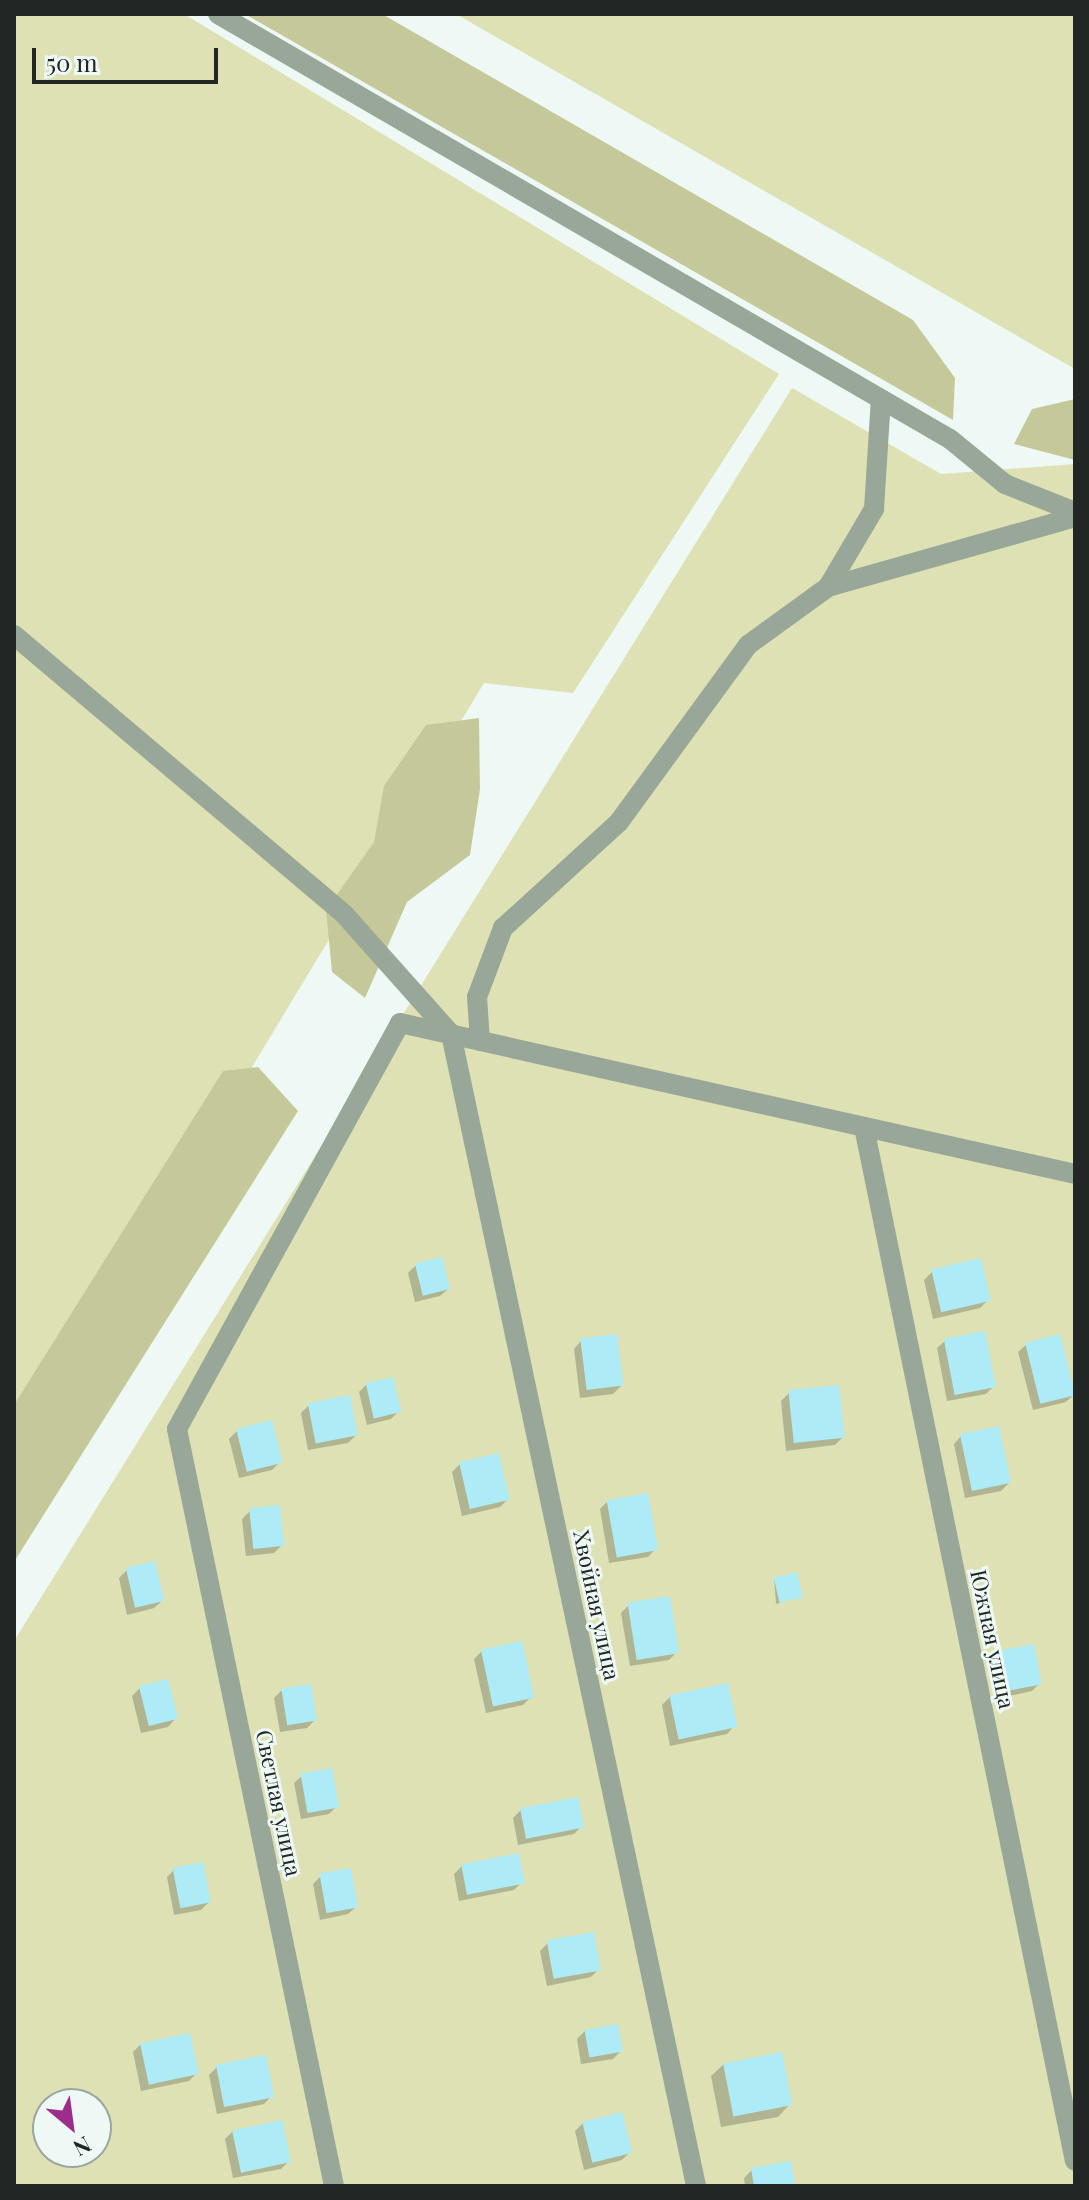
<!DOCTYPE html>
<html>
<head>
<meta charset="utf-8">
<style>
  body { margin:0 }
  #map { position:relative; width:1089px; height:2200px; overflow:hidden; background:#eef9f5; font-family:"Playfair Display",serif }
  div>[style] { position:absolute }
  .green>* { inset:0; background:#dde1b4 }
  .forest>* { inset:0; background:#c5c999 }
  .shadow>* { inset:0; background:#0003 }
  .building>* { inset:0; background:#adecf6; transform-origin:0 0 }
  .minor>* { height:20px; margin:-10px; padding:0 10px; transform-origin:10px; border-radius:10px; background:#98a797 }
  span { translate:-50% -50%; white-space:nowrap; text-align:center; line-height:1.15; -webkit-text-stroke:6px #eef9f5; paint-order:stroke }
  .street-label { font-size:22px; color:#222624 }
  .frame { position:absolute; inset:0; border:16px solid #222624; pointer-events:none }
  .north { position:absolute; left:32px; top:2088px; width:80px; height:80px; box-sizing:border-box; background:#eef9f5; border:2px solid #9ca5a1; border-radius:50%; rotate:151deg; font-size:22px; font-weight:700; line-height:32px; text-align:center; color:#222624 }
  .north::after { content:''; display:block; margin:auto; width:28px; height:36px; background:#9d2d8c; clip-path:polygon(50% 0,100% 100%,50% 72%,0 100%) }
  .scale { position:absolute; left:32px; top:48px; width:186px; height:36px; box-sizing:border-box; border:4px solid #222624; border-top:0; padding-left:10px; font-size:24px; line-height:28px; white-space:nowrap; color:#222624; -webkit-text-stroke:6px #eef9f5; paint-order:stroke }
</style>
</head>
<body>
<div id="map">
  <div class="green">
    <i style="clip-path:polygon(14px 14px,184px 14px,779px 374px,573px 693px,484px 683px,14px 1461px)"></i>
    <i style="clip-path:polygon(456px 14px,1075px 14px,1075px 369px)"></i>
    <i style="clip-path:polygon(evenodd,792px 388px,941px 474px,1075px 464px,1075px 2186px,14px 2186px,14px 1641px,792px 388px,48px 2104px,96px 2104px,96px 2152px,48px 2152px,48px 2104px)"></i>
  </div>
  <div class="forest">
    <i style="clip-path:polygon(245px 14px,382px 14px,913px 320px,955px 378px,953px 420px)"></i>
    <i style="clip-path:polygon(1075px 399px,1075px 460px,1014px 444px,1032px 409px)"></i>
    <i style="clip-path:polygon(479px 718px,480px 789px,470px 855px,407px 902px,365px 998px,332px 972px,326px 910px,374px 842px,384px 786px,426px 725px)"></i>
    <i style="clip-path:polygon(258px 1067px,298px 1111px,14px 1562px,14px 1405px,223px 1071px)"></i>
  </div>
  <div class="shadow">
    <i style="clip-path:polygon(416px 1265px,448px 1289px,440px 1296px,415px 1302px,408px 1273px)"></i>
    <i style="clip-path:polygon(932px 1272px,988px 1300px,980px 1308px,933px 1319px,924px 1280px)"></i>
    <i style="clip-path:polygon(581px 1341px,621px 1386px,613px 1394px,580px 1398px,574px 1349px)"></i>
    <i style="clip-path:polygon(945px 1341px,994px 1386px,986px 1394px,947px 1401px,937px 1348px)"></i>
    <i style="clip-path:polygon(1026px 1345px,1074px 1394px,1066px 1402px,1033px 1410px,1018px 1352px)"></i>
    <i style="clip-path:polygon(367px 1384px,399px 1411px,391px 1419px,367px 1425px,359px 1392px)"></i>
    <i style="clip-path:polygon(789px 1393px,843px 1437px,835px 1445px,786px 1451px,781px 1401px)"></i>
    <i style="clip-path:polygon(309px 1405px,356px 1435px,348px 1443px,308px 1450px,301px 1413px)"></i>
    <i style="clip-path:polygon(237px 1431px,280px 1462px,272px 1470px,239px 1478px,229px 1439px)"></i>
    <i style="clip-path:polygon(961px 1436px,1009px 1483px,1001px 1491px,965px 1498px,954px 1444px)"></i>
    <i style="clip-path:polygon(460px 1464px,508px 1499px,500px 1507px,462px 1516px,452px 1472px)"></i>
    <i style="clip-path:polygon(608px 1501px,655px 1549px,648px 1557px,609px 1563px,600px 1509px)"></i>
    <i style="clip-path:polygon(250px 1511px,282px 1545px,274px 1553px,246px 1556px,242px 1519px)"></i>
    <i style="clip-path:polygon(127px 1570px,162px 1601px,154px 1608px,127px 1615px,119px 1578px)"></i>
    <i style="clip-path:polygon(774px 1578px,801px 1596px,776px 1604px)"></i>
    <i style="clip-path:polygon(629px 1605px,677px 1652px,669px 1660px,630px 1666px,621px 1613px)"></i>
    <i style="clip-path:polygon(482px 1651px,531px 1697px,523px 1705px,486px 1713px,474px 1659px)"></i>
    <i style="clip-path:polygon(1000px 1653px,1040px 1683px,1032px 1691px,999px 1698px,992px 1661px)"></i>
    <i style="clip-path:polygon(140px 1688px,175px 1719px,168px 1727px,141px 1733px,132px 1696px)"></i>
    <i style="clip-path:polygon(282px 1690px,315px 1720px,307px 1728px,280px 1732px,274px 1698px)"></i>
    <i style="clip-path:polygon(670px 1697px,734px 1726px,727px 1734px,670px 1746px,662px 1705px)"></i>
    <i style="clip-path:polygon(302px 1776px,337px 1806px,329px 1814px,301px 1819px,294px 1783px)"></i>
    <i style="clip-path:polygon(521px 1810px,582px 1826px,574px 1834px,518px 1845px,513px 1818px)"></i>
    <i style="clip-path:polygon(462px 1866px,522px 1882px,514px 1890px,459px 1901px,454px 1874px)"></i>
    <i style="clip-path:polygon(174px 1870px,209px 1902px,201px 1910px,174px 1915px,167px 1877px)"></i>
    <i style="clip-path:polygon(321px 1876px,356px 1907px,348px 1914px,320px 1920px,313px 1884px)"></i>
    <i style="clip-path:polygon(548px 1943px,599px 1969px,591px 1977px,547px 1986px,540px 1951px)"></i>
    <i style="clip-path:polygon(585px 2031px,621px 2051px,613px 2059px,581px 2064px,577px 2039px)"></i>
    <i style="clip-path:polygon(141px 2044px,196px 2074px,189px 2081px,141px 2091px,133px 2052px)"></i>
    <i style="clip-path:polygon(724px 2064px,790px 2104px,778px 2117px,721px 2127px,711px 2076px)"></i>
    <i style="clip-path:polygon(217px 2067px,272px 2096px,264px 2104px,217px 2114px,209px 2075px)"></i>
    <i style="clip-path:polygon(583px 2123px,630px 2152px,622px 2160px,584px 2170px,575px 2131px)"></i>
    <i style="clip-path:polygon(233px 2131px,289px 2161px,281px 2169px,233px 2178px,225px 2139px)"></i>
    <i style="clip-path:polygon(752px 2170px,793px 2186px,745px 2186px,744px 2178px)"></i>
  </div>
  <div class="building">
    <i style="left:442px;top:1257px;width:33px;height:28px;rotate:76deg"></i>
    <i style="left:981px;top:1258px;width:44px;height:51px;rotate:77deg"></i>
    <i style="left:985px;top:1331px;width:57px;height:42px;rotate:79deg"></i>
    <i style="left:617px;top:1334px;width:52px;height:37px;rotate:83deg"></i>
    <i style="left:1060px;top:1334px;width:63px;height:36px;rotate:76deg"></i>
    <i style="left:393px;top:1377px;width:36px;height:28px;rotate:77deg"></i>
    <i style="left:839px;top:1385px;width:53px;height:51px;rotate:84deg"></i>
    <i style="left:350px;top:1395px;width:41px;height:43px;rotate:79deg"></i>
    <i style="left:272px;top:1420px;width:44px;height:37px;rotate:76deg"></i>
    <i style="left:999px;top:1426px;width:58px;height:40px;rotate:78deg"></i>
    <i style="left:499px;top:1453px;width:48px;height:41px;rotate:77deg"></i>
    <i style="left:648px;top:1493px;width:58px;height:42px;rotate:80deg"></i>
    <i style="left:280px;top:1505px;width:41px;height:31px;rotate:84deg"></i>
    <i style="left:155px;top:1561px;width:41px;height:30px;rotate:77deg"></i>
    <i style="left:797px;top:1572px;width:26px;height:24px;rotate:77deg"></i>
    <i style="left:670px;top:1596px;width:58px;height:43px;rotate:81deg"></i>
    <i style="left:522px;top:1641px;width:58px;height:42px;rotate:78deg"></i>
    <i style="left:1034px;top:1644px;width:41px;height:36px;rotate:79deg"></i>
    <i style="left:168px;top:1679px;width:41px;height:30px;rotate:76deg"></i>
    <i style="left:728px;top:1683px;width:45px;height:60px;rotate:78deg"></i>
    <i style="left:311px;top:1684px;width:37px;height:30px;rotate:81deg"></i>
    <i style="left:332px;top:1768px;width:40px;height:32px;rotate:80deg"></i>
    <i style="left:578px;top:1797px;width:31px;height:59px;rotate:79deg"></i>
    <i style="left:519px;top:1853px;width:31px;height:59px;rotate:79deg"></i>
    <i style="left:203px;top:1862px;width:41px;height:31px;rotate:79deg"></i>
    <i style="left:351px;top:1868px;width:40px;height:32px;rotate:80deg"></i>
    <i style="left:594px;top:1932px;width:39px;height:48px;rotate:80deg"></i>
    <i style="left:618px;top:2024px;width:28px;height:34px;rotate:80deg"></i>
    <i style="left:190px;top:2033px;width:42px;height:51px;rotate:78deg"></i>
    <i style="left:782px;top:2052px;width:54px;height:60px;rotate:79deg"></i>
    <i style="left:266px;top:2055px;width:43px;height:51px;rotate:79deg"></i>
    <i style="left:622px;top:2112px;width:42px;height:41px;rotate:76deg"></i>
    <i style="left:282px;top:2120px;width:43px;height:51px;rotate:78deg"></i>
    <i style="clip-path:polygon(791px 2161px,795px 2186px,754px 2186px,751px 2168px)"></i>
  </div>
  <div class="minor">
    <i style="left:218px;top:14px;width:846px;rotate:30.14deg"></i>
    <i style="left:950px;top:439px;width:71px;rotate:39.3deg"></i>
    <i style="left:1005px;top:484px;width:75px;rotate:21.8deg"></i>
    <i style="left:828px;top:587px;width:91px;rotate:-59.5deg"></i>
    <i style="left:874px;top:509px;width:110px;rotate:-86.4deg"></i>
    <i style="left:14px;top:635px;width:432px;rotate:40.2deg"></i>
    <i style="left:344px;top:914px;width:161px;rotate:48.3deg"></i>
    <i style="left:451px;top:1034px;width:1178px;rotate:77.99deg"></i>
    <i style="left:480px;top:1041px;width:44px;rotate:-93.9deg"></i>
    <i style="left:477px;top:997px;width:74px;rotate:-69.4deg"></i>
    <i style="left:503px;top:928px;width:157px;rotate:-42.4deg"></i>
    <i style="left:619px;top:822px;width:219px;rotate:-53.9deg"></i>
    <i style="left:748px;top:645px;width:99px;rotate:-35.9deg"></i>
    <i style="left:828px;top:587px;width:257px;rotate:-15.8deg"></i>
    <i style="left:864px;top:1127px;width:1055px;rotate:78.47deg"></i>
    <i style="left:334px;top:2186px;width:773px;rotate:-101.72deg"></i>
    <i style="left:177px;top:1429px;width:463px;rotate:-61.2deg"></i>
    <i style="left:400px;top:1023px;width:692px;rotate:12.61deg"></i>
  </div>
  <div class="street-label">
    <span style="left:597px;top:1605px;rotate:78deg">Хвойная улица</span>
    <span style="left:993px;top:1639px;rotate:78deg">Южная улица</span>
    <span style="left:279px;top:1803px;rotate:78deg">Светлая улица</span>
  </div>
  <div class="frame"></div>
  <div class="north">N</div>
  <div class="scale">50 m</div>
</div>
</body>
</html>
